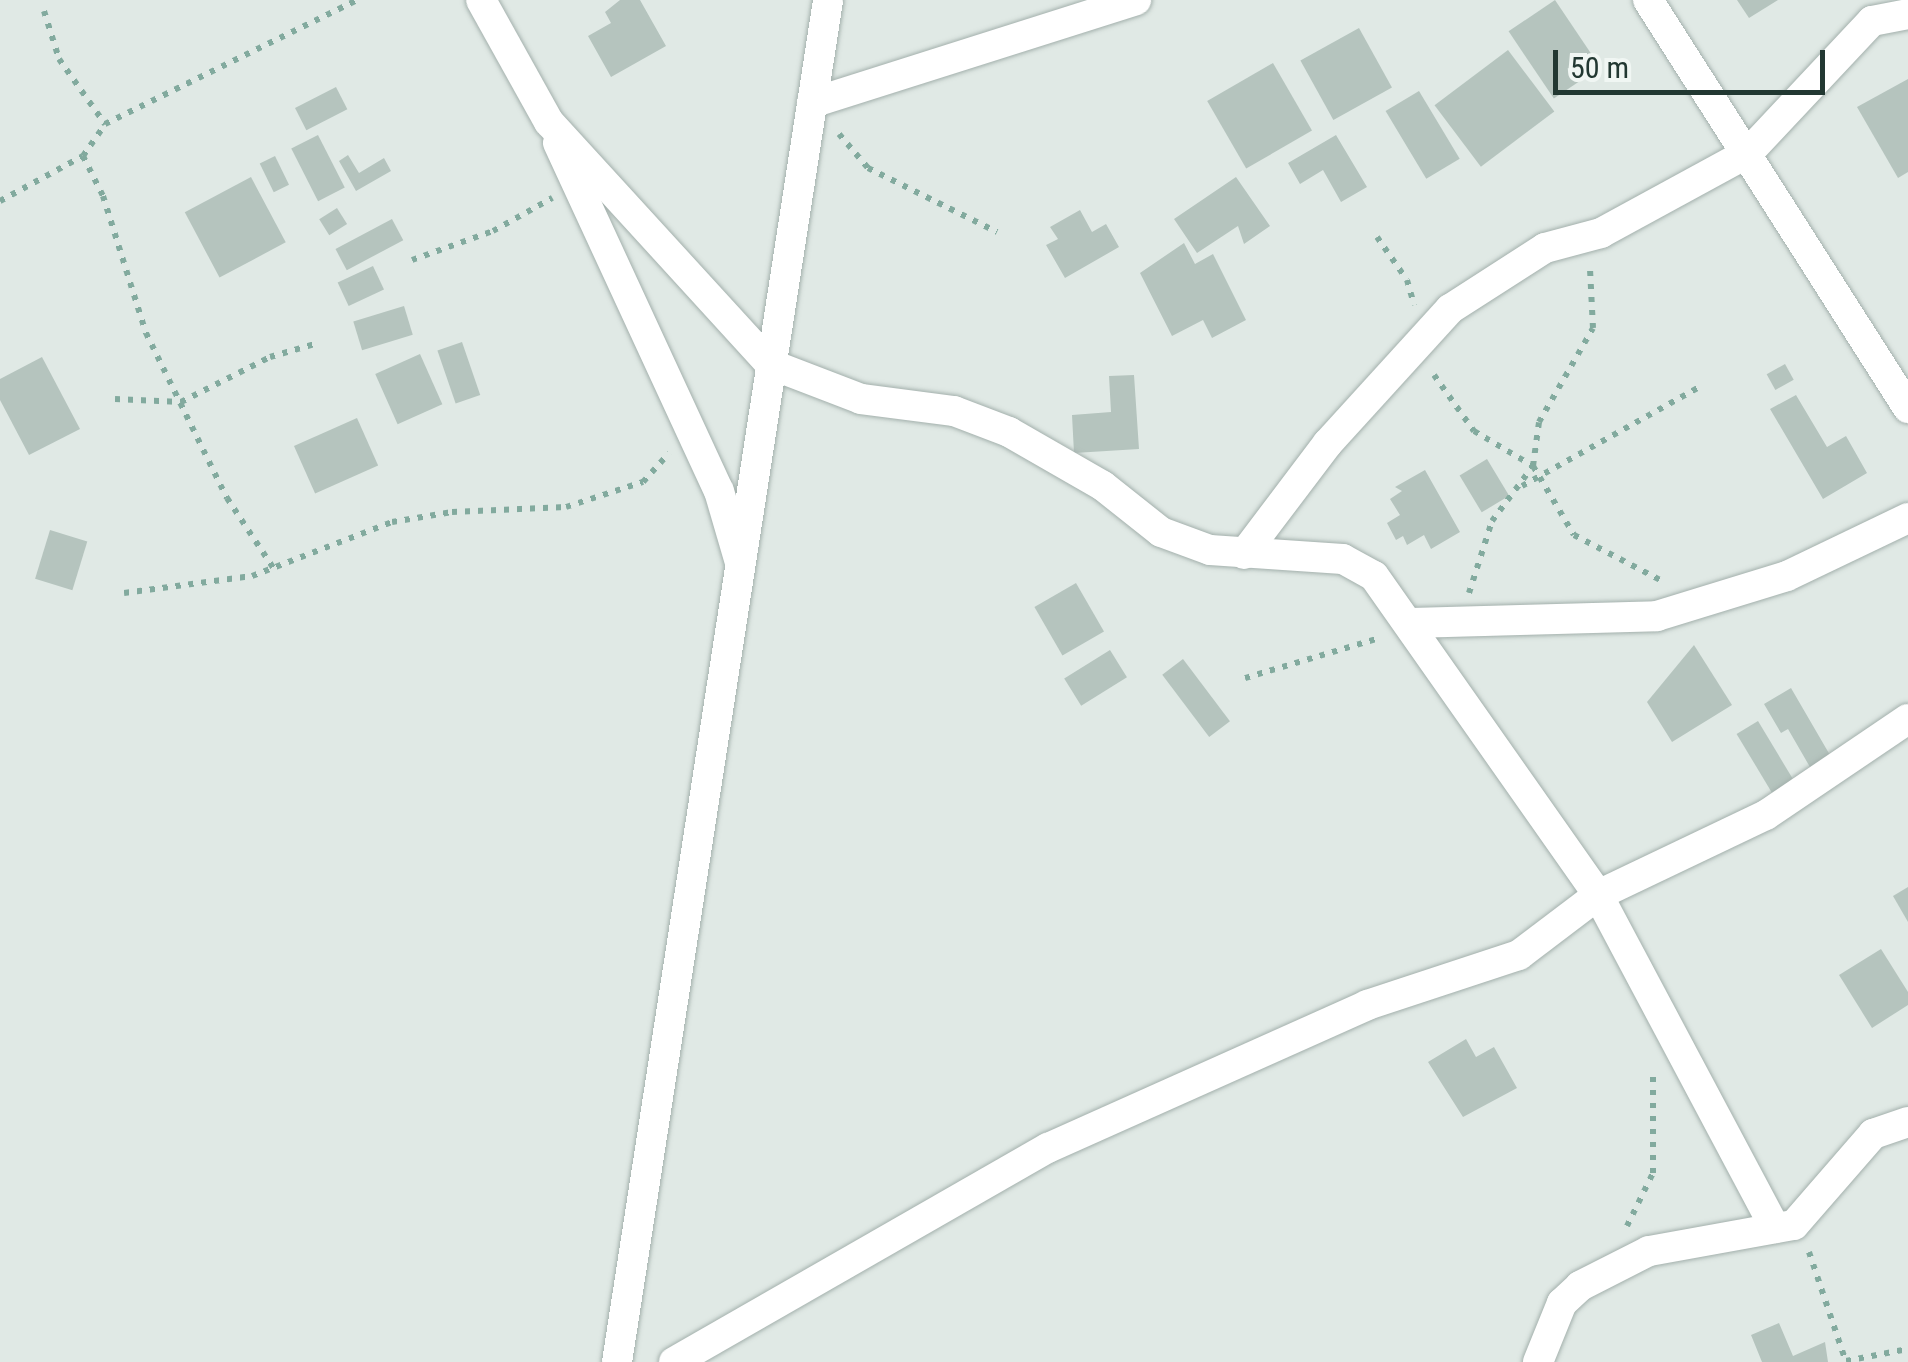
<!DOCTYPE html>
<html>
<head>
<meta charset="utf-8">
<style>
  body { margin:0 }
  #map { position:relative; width:1908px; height:1362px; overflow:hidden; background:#e0e9e5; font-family:"Roboto Condensed",sans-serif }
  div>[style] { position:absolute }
  .building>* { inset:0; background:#b5c4be; transform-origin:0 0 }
  .path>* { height:6px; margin-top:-3px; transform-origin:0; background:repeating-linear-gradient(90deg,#82aa9e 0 5px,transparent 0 13px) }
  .roads { filter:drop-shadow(0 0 2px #a3b0ac) drop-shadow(0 0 2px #a3b0ac) }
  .street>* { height:30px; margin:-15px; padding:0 15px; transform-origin:15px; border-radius:15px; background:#fff }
  .secondary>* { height:30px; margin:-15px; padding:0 15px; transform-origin:15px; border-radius:15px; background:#fff }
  span { translate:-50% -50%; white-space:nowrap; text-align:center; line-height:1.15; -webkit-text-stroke:8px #f0f6f3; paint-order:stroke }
  .scale { position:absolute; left:1553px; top:50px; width:272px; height:45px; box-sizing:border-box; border:5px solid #223832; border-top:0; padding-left:12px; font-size:30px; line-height:35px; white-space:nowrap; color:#223832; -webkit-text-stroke:8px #f0f6f3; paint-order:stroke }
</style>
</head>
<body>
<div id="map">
  <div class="building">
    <i style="clip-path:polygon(620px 0,640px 0,666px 46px,611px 77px,588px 36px,611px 23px,605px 12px)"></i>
    <i style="left:1555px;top:0;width:81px;height:56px;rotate:56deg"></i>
    <i style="clip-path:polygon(1737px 0,1778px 0,1749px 18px)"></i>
    <i style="left:1359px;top:28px;width:68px;height:67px;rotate:61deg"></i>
    <i style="left:1508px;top:50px;width:77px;height:92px;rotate:53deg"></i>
    <i style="left:1273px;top:63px;width:78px;height:76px;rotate:60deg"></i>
    <i style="clip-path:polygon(1908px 79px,1908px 172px,1898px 178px,1857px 107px)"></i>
    <i style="left:336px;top:87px;width:25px;height:46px;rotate:63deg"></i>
    <i style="left:1419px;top:91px;width:79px;height:39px;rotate:59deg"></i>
    <i style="left:318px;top:135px;width:59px;height:30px;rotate:63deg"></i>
    <i style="clip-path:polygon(1336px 135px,1367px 187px,1341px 202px,1323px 170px,1300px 184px,1288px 163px)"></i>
    <i style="clip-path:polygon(348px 155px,359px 173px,384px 158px,391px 171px,356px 191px,339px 161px)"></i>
    <i style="left:275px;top:156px;width:32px;height:17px;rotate:64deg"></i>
    <i style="left:251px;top:177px;width:74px;height:75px;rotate:62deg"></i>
    <i style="clip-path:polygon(1236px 177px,1270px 226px,1244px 244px,1238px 226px,1197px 253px,1174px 219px)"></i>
    <i style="left:337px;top:208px;width:19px;height:21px;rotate:58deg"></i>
    <i style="clip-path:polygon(1080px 210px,1092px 232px,1106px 224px,1119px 247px,1065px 278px,1046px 245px,1058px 239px,1050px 227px)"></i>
    <i style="left:392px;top:219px;width:24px;height:64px;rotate:62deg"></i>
    <i style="clip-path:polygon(1184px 243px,1195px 264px,1213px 254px,1246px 320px,1212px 338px,1203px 320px,1172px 336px,1140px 273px)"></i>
    <i style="left:373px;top:266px;width:26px;height:39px;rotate:65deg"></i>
    <i style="left:404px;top:306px;width:30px;height:53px;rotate:73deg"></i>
    <i style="left:462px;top:342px;width:56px;height:26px;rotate:71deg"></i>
    <i style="left:420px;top:354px;width:55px;height:49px;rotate:66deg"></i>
    <i style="clip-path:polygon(42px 357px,80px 429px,29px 455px,0 400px,0 379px)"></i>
    <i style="left:1785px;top:364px;width:18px;height:21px;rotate:61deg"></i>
    <i style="clip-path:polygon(1134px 375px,1139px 449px,1074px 453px,1072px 415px,1111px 412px,1109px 376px)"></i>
    <i style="clip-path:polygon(1796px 395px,1827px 447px,1846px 436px,1867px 473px,1823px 499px,1770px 409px)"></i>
    <i style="left:357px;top:418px;width:52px;height:69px;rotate:66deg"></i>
    <i style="left:1487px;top:459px;width:43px;height:32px;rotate:59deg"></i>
    <i style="clip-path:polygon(1425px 470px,1460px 532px,1431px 549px,1424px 535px,1407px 545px,1403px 536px,1396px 540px,1387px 523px,1400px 515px,1390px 499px,1402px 491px,1395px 487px)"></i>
    <i style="left:50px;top:530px;width:39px;height:51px;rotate:17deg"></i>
    <i style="left:1076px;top:583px;width:56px;height:48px;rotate:60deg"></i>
    <i style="clip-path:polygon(1694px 645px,1732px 705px,1672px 742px,1647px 702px)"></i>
    <i style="left:1110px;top:650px;width:32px;height:54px;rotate:58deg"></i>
    <i style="left:1183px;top:659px;width:78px;height:26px;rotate:53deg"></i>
    <i style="clip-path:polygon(1791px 688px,1834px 762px,1814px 774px,1788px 729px,1781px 733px,1764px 704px)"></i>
    <i style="left:1758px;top:721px;width:71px;height:25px;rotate:59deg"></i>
    <i style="clip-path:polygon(1908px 887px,1908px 922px,1893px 896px)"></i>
    <i style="clip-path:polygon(1881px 949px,1908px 992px,1908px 1005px,1872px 1028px,1839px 975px)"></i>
    <i style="clip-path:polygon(1466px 1039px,1476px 1057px,1494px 1047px,1517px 1088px,1463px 1117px,1428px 1062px)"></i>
    <i style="clip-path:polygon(1779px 1323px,1793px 1356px,1825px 1342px,1828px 1362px,1762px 1362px,1751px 1335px)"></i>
  </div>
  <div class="path">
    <i style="left:44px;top:11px;width:50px;rotate:72.6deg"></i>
    <i style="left:59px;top:59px;width:80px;rotate:54.7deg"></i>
    <i style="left:839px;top:134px;width:45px;rotate:49.5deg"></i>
    <i style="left:868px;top:168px;width:144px;rotate:26.4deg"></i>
    <i style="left:83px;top:156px;width:45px;rotate:63.4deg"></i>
    <i style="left:103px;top:196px;width:144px;rotate:72.6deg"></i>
    <i style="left:146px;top:333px;width:184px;rotate:63.9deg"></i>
    <i style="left:227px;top:498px;width:85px;rotate:56.5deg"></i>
    <i style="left:0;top:201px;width:94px;rotate:-28.5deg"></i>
    <i style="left:83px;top:156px;width:39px;rotate:-55deg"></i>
    <i style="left:105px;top:124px;width:281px;rotate:-26.2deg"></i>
    <i style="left:1377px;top:237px;width:52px;rotate:55.1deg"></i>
    <i style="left:1407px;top:280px;width:26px;rotate:74deg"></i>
    <i style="left:412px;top:260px;width:86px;rotate:-19.7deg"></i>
    <i style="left:493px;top:231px;width:68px;rotate:-29.2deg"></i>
    <i style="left:1434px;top:375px;width:69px;rotate:54.5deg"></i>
    <i style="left:1474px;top:431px;width:69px;rotate:30.7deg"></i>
    <i style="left:1533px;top:466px;width:80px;rotate:59.3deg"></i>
    <i style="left:1574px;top:535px;width:97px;rotate:27.6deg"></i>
    <i style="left:115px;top:399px;width:66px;rotate:2.6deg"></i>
    <i style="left:181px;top:402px;width:100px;rotate:-26.8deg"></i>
    <i style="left:270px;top:357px;width:47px;rotate:-16.1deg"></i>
    <i style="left:1522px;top:486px;width:207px;rotate:-29.2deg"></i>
    <i style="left:124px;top:593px;width:129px;rotate:-7.6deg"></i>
    <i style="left:252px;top:576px;width:150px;rotate:-21.1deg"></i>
    <i style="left:392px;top:522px;width:61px;rotate:-9.5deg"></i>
    <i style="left:452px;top:512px;width:114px;rotate:-2.5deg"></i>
    <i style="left:566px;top:507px;width:81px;rotate:-18deg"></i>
    <i style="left:643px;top:482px;width:39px;rotate:-48deg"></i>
    <i style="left:1469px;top:593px;width:76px;rotate:-72.3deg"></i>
    <i style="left:1492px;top:521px;width:69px;rotate:-53.3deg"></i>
    <i style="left:1533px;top:466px;width:44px;rotate:-82.2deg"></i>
    <i style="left:1539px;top:422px;width:108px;rotate:-60.1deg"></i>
    <i style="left:1593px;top:328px;width:60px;rotate:-92.9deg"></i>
    <i style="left:1245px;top:678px;width:140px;rotate:-16.6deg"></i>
    <i style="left:1627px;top:1226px;width:59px;rotate:-63.9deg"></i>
    <i style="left:1653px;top:1173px;width:103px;rotate:-90deg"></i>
    <i style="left:1809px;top:1252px;width:116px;rotate:71.4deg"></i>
    <i style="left:1846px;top:1361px;width:63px;rotate:-11deg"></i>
  </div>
  <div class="roads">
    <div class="street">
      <i style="left:481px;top:0;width:140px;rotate:60.9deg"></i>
      <i style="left:549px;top:122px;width:328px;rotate:47.6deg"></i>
      <i style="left:770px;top:364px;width:97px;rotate:21deg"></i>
      <i style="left:861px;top:399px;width:94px;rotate:7.4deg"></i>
      <i style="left:954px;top:411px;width:59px;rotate:20.9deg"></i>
      <i style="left:1009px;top:432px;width:108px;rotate:29.9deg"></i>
      <i style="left:1103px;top:486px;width:74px;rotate:38.4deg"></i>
      <i style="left:1161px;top:532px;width:52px;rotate:20.2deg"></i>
      <i style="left:1210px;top:550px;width:133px;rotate:3.9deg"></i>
      <i style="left:1343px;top:559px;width:35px;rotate:29deg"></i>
      <i style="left:1374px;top:576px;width:390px;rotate:54.9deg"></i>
      <i style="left:1598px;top:895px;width:377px;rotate:62deg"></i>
      <i style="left:1648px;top:0;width:484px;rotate:57.5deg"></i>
      <i style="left:812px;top:103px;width:340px;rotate:-17.6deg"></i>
      <i style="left:558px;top:143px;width:383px;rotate:65.2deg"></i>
      <i style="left:719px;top:491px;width:75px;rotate:73.7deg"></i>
      <i style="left:1244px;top:554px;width:139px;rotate:-52.9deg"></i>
      <i style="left:1328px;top:443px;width:181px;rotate:-47.7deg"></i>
      <i style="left:1450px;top:309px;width:113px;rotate:-32.7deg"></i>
      <i style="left:1545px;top:248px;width:58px;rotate:-15deg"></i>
      <i style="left:1601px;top:233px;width:167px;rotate:-28.6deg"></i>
      <i style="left:1748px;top:153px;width:181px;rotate:-46.8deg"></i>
      <i style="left:1872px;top:21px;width:37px;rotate:-11deg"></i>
      <i style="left:1411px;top:623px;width:246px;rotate:-1.6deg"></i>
      <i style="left:1657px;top:616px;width:136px;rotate:-17.1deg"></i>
      <i style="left:1787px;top:576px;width:134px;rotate:-25.6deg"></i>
      <i style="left:674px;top:1362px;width:431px;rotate:-29.8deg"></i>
      <i style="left:1048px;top:1148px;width:350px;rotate:-24.1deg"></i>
      <i style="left:1367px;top:1005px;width:160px;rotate:-18.2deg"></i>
      <i style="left:1519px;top:955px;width:99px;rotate:-37.2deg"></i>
      <i style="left:1598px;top:895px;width:186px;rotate:-25.5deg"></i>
      <i style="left:1766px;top:815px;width:171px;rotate:-34.1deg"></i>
      <i style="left:1538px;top:1362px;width:64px;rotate:-67.9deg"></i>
      <i style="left:1562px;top:1303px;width:25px;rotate:-43deg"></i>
      <i style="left:1580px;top:1286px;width:77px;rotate:-26.9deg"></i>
      <i style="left:1649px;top:1251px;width:147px;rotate:-10.2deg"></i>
      <i style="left:1794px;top:1225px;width:121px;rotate:-49deg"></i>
      <i style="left:1873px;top:1134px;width:37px;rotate:-19deg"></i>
    </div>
    <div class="secondary">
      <i style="left:617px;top:1362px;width:1378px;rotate:-81.19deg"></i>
    </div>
  </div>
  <div class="scale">50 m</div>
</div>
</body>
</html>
